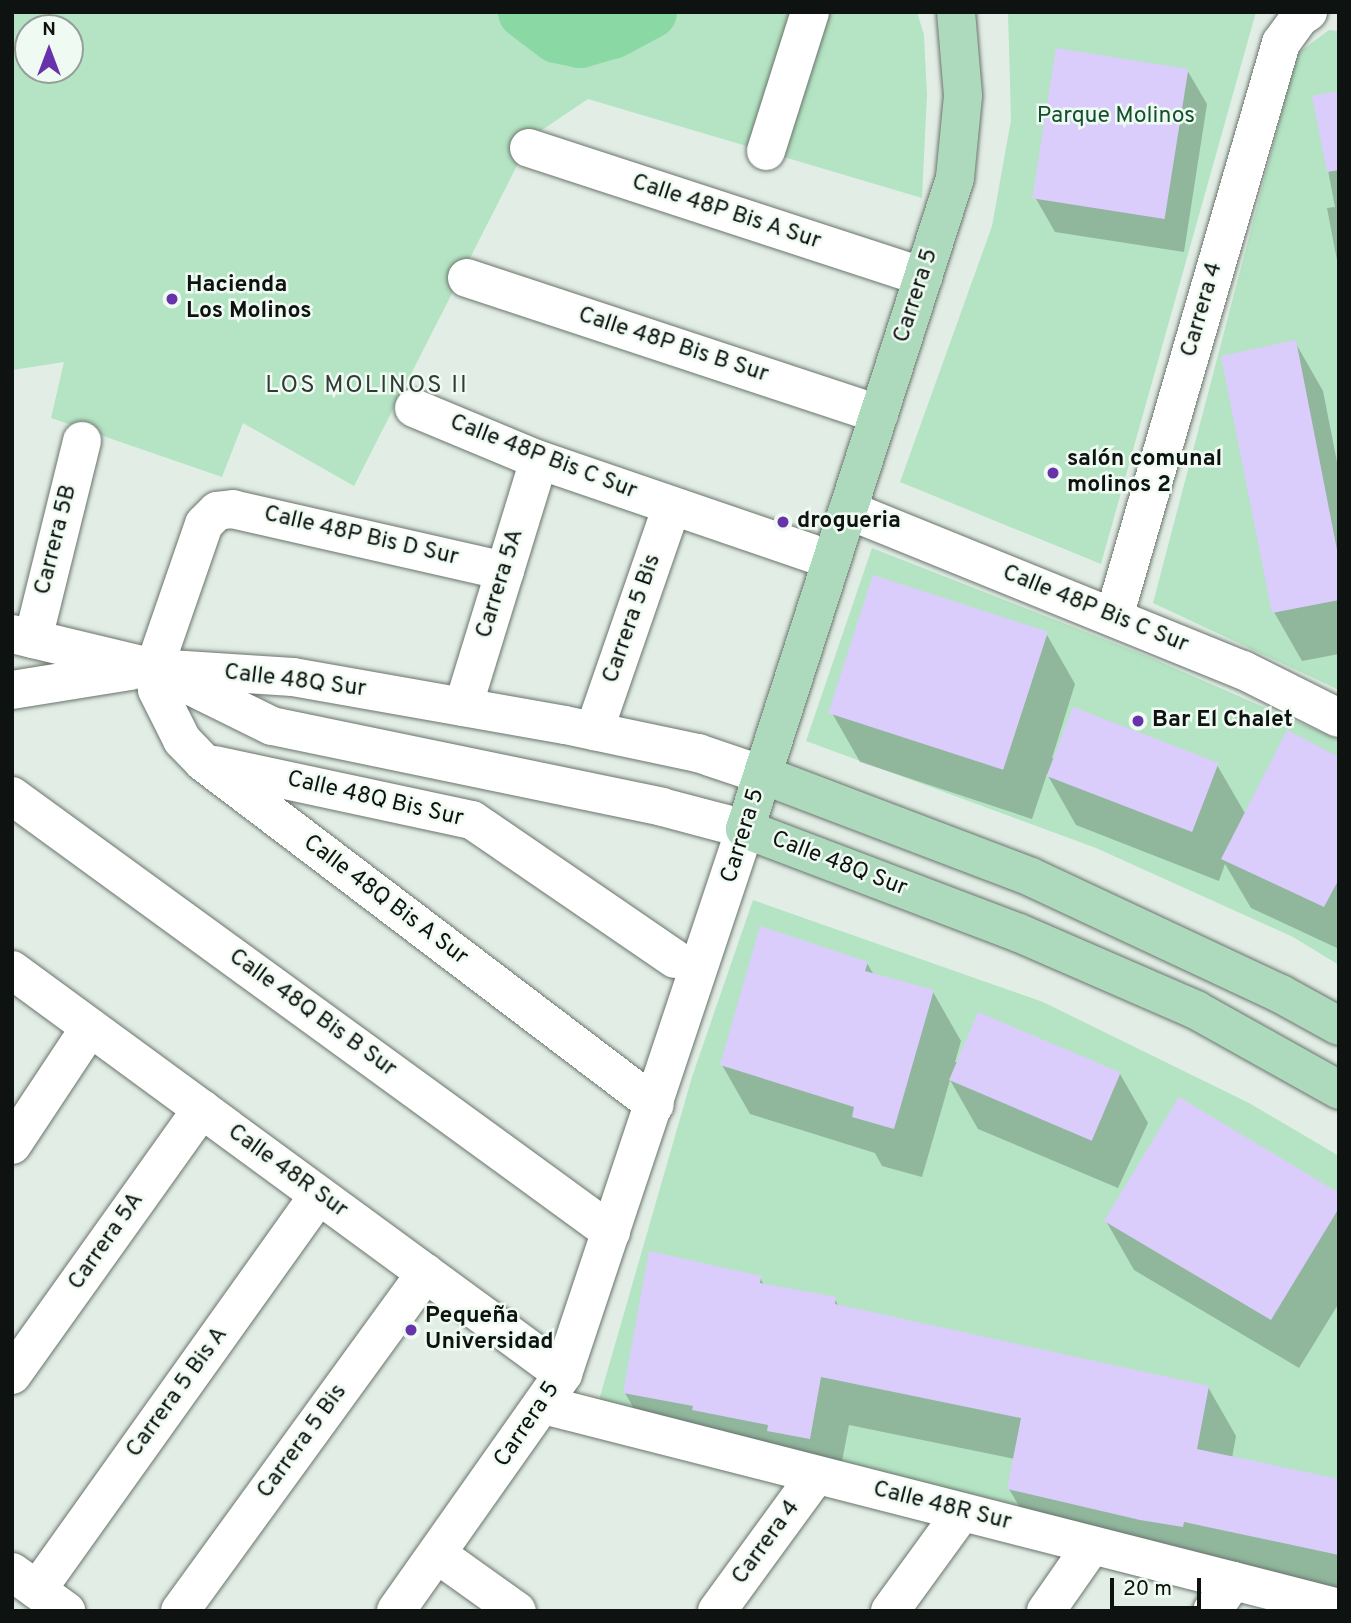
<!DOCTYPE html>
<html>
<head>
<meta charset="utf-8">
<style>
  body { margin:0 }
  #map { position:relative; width:1351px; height:1623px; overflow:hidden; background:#e2eee5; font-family:Overpass,sans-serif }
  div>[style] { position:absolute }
  .green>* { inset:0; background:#b4e4c3 }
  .shadow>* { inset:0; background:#0003 }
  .river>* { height:54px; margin:-27px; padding:0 27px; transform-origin:27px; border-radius:27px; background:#8ad9a5 }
  .building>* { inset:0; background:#dbcdfb; transform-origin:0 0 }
  .roads { filter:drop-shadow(0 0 2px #6a746d) drop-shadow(0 0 2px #6a746d) }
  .minor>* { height:38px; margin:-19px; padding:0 19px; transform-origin:19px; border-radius:19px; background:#fff }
  .major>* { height:38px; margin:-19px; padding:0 19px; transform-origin:19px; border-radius:19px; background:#add9bc }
  .dots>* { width:19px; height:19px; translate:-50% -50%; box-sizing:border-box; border:4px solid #effbf2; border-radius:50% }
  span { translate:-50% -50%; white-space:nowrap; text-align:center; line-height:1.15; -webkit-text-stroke:5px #effbf2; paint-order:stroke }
  .park-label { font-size:23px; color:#14502f }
  .street-label { font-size:23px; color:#0e1210 }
  .poi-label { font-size:23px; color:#0e1210; font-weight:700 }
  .left { translate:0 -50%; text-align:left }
  .neighbourhood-label { font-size:24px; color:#313a34; letter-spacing:2px }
  .frame { position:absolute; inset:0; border:14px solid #0e1210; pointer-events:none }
  .north { position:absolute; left:14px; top:14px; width:70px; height:70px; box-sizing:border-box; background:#effbf2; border:2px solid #959e98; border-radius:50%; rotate:0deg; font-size:19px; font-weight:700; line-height:28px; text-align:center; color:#0e1210 }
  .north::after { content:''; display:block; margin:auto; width:24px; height:32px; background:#6733aa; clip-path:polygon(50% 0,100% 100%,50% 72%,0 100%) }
  .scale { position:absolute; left:1110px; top:1578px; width:91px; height:32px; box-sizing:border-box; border:4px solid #0e1210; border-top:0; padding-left:9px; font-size:21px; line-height:24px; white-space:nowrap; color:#0e1210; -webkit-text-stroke:5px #effbf2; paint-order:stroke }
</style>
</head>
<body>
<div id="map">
  <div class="green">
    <i style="clip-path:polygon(evenodd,12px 12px,917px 12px,924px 35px,927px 95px,922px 198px,588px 99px,536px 134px,526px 148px,354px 486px,243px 423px,222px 477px,51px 418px,64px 362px,12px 370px,12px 12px,28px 28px,70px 28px,70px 70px,28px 70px,28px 28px)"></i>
    <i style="clip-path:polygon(1008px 12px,1256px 12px,1101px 564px,900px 482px,992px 226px,1011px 120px)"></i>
    <i style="clip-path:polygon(1329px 30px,1339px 31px,1339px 690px,1153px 603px,1297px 54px)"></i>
    <i style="clip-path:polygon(872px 548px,1147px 656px,1339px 740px,1339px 965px,1293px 937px,1096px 848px,806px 741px)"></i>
    <i style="clip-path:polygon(753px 900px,1043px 1002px,1249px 1103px,1339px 1156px,1339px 1588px,597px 1407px,692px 1077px)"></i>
  </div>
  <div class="shadow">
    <i style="clip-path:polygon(1187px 70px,1207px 104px,1184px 252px,1055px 232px,1035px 197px)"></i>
    <i style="clip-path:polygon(1339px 92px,1339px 271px,1327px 208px,1335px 207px,1314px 97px)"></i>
    <i style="clip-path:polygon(1295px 342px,1323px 391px,1339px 472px,1339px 654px,1302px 661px,1274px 612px)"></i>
    <i style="clip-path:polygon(1047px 635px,1075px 684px,1052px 758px,1217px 765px,1246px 815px,1288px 733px,1339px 757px,1339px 949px,1251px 908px,1225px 864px,1219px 881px,1076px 825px,1047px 774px,1032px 819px,860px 762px,832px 713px)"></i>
    <i style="clip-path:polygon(867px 963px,874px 975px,933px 992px,961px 1041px,955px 1062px,1120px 1074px,1148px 1123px,1118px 1188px,978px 1129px,950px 1080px,922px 1177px,882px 1166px,875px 1153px,750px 1114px,722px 1065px)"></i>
    <i style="clip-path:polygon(1339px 1195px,1339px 1303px,1299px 1368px,1134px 1270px,1106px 1221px)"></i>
    <i style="clip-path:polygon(760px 1278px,764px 1285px,835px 1299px,839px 1307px,1208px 1387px,1236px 1436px,1232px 1458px,1339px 1481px,1339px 1597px,1038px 1538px,1009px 1489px,1015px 1459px,849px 1425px,837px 1487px,653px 1442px,625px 1393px)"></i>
  </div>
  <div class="river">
    <i style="left:525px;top:12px;width:40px;rotate:37deg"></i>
    <i style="left:557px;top:36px;width:24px;rotate:12deg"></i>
    <i style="left:580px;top:41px;width:33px;rotate:-16deg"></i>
    <i style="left:612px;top:32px;width:43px;rotate:-27.8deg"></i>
  </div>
  <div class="building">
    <i style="left:1056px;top:48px;width:134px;height:152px;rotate:9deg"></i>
    <i style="clip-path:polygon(1339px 91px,1339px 170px,1327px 172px,1312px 96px)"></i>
    <i style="clip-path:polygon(1296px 340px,1339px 560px,1339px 600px,1272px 613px,1221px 356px)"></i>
    <i style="left:873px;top:575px;width:184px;height:145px;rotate:18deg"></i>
    <i style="left:1073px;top:707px;width:156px;height:74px;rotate:21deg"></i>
    <i style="clip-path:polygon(1287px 730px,1339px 757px,1339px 879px,1324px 907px,1221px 859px)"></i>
    <i style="clip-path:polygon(760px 926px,868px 962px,865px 971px,934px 990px,894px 1129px,852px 1117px,854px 1107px,720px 1065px)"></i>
    <i style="left:978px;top:1012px;width:155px;height:74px;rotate:23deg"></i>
    <i style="clip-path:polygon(1179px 1097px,1339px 1193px,1339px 1208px,1271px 1320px,1104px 1221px)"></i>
    <i style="clip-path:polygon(649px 1251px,761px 1276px,760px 1283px,836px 1297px,835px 1304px,1209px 1386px,1197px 1449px,1339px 1479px,1339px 1555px,1184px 1522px,1183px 1527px,1140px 1520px,1007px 1489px,1021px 1418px,821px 1377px,810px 1439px,767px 1431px,768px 1425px,692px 1410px,693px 1406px,623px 1393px)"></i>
  </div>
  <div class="roads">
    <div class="minor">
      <i style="left:529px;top:148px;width:415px;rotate:18.1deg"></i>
      <i style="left:766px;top:151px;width:146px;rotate:-72.4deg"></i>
      <i style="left:467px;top:278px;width:434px;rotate:18.3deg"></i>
      <i style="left:414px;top:408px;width:135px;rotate:22.6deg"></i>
      <i style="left:539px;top:460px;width:309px;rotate:18.9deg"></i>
      <i style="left:848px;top:510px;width:426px;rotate:22.1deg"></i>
      <i style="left:1243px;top:670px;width:107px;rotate:26.6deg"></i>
      <i style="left:505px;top:571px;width:279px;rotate:-167.2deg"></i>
      <i style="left:233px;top:509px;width:16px;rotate:173deg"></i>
      <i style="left:217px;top:511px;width:18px;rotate:135deg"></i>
      <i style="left:204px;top:524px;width:152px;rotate:109.1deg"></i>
      <i style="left:154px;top:668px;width:22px;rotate:82deg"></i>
      <i style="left:157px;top:690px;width:56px;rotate:63.4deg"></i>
      <i style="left:182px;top:740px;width:30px;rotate:46deg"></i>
      <i style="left:203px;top:762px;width:567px;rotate:37.19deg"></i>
      <i style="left:1114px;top:617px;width:598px;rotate:-73.78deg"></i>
      <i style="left:1281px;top:43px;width:31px;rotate:-54deg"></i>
      <i style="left:1299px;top:18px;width:11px;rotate:-34deg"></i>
      <i style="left:12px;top:634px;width:146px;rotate:13.5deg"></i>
      <i style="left:154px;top:668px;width:139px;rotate:3.7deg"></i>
      <i style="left:293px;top:677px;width:276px;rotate:10deg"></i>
      <i style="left:565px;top:725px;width:136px;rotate:11.9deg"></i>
      <i style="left:698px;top:753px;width:69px;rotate:18.7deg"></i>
      <i style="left:33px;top:639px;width:204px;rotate:-76.1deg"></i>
      <i style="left:154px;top:668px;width:131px;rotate:26.2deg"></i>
      <i style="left:272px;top:726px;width:398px;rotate:11.7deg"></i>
      <i style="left:662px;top:807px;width:86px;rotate:14.8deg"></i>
      <i style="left:745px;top:829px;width:575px;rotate:108.47deg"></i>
      <i style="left:563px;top:1374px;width:290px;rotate:125.2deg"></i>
      <i style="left:12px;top:690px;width:121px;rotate:-9.1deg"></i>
      <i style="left:463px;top:707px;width:258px;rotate:-72.9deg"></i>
      <i style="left:594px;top:731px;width:238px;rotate:-70.9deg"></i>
      <i style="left:215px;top:765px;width:263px;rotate:12.1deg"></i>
      <i style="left:472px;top:820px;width:246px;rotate:34.4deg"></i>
      <i style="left:12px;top:796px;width:741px;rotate:36.05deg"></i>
      <i style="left:12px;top:970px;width:683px;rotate:36.25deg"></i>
      <i style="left:12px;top:1145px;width:141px;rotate:-56.5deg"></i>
      <i style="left:12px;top:1375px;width:327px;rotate:-54.5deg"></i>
      <i style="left:544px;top:1405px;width:821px;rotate:14.32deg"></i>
      <i style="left:437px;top:1554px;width:98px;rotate:35.5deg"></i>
      <i style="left:12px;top:1572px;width:67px;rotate:35.8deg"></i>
      <i style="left:37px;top:1590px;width:485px;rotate:-54.5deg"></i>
      <i style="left:180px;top:1611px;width:418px;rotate:-54deg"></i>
      <i style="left:717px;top:1611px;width:168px;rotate:-53.9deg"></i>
      <i style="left:890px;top:1611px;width:122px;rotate:-54deg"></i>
      <i style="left:1046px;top:1611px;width:80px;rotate:-55.1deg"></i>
      <i style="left:1212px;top:1611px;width:37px;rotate:-55deg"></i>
    </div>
    <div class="major">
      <i style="left:956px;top:12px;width:84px;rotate:85.2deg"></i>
      <i style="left:963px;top:96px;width:82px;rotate:95.6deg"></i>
      <i style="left:955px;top:178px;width:684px;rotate:107.88deg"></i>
      <i style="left:745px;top:829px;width:293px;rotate:20.8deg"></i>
      <i style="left:1019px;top:933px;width:193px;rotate:23.5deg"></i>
      <i style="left:1196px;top:1010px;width:164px;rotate:29.2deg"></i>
      <i style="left:763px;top:775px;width:287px;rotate:20.8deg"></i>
      <i style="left:1031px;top:877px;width:276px;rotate:25.1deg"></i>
      <i style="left:1281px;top:994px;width:66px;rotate:28.9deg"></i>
    </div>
  </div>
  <div class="dots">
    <i style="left:172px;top:299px;background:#6733aa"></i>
    <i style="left:1053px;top:473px;background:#6733aa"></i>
    <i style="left:783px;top:522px;background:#6733aa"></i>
    <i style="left:1138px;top:721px;background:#6733aa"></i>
    <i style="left:411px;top:1330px;background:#6733aa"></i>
  </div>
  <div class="park-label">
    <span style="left:1116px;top:117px">Parque Molinos</span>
  </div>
  <div class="street-label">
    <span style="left:726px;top:213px;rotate:18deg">Calle 48P Bis A Sur</span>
    <span style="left:917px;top:296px;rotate:-72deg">Carrera 5</span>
    <span style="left:1203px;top:310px;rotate:-74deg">Carrera 4</span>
    <span style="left:673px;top:346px;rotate:18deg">Calle 48P Bis B Sur</span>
    <span style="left:543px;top:458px;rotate:21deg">Calle 48P Bis C Sur</span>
    <span style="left:361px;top:537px;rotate:13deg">Calle 48P Bis D Sur</span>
    <span style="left:57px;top:540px;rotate:-76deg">Carrera 5B</span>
    <span style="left:501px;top:584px;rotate:-73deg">Carrera 5A</span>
    <span style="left:1095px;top:610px;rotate:22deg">Calle 48P Bis C Sur</span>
    <span style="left:633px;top:619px;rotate:-71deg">Carrera 5 Bis</span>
    <span style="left:295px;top:682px;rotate:7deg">Calle 48Q Sur</span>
    <span style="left:375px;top:800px;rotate:13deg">Calle 48Q Bis Sur</span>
    <span style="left:744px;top:836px;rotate:-73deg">Carrera 5</span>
    <span style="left:839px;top:865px;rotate:21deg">Calle 48Q Sur</span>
    <span style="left:385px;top:901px;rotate:37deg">Calle 48Q Bis A Sur</span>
    <span style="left:312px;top:1014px;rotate:36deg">Calle 48Q Bis B Sur</span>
    <span style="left:287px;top:1172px;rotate:36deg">Calle 48R Sur</span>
    <span style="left:107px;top:1242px;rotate:-55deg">Carrera 5A</span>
    <span style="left:178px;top:1393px;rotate:-54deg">Carrera 5 Bis A</span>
    <span style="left:528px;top:1425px;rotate:-56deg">Carrera 5</span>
    <span style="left:303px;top:1442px;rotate:-54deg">Carrera 5 Bis</span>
    <span style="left:942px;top:1507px;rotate:14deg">Calle 48R Sur</span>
    <span style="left:767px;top:1543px;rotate:-54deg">Carrera 4</span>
  </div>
  <div class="poi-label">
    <span class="left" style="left:186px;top:299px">Hacienda<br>Los Molinos</span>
    <span class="left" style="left:1067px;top:473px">salón comunal<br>molinos 2</span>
    <span class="left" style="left:797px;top:522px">drogueria</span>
    <span class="left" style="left:1152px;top:721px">Bar El Chalet</span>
    <span class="left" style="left:425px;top:1330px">Pequeña<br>Universidad</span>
  </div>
  <div class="neighbourhood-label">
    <span style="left:367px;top:387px">LOS MOLINOS II</span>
  </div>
  <div class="frame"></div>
  <div class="north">N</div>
  <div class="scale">20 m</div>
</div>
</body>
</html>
